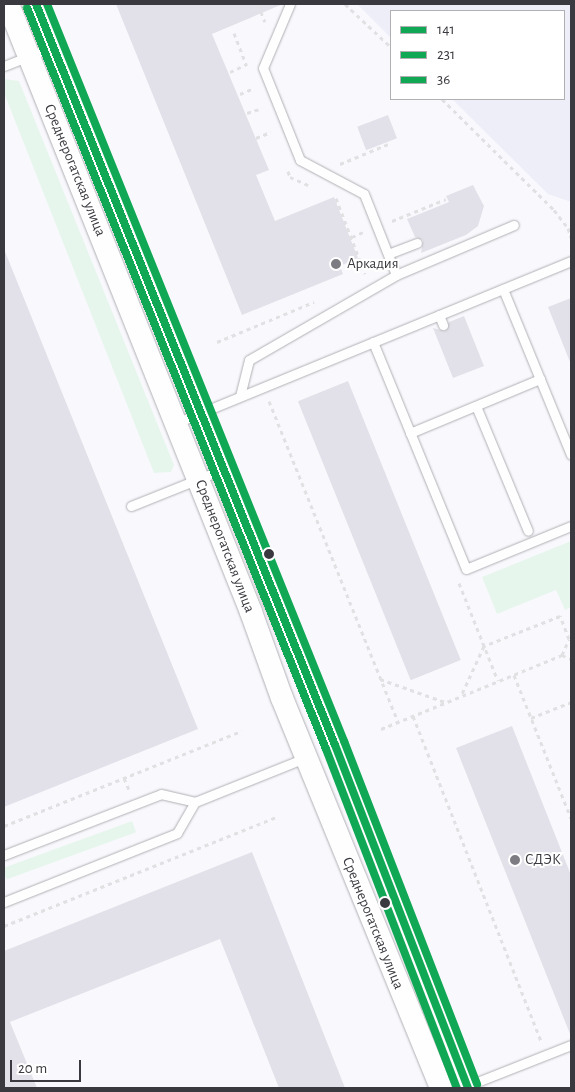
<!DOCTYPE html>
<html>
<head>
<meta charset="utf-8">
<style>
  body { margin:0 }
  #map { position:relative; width:575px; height:1092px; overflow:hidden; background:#f9f9fd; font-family:"Alegreya Sans",sans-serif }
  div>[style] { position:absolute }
  .built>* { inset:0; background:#eeeef9 }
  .green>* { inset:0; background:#e7f6ed; transform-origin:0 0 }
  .building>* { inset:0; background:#e2e1e9; transform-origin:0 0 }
  .path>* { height:3px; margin-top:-1.5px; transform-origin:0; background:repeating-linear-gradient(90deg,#e1e1e3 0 4px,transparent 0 8px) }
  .roads { filter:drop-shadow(0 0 1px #b0afb4) drop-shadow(0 0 1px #b0afb4) }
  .service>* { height:9px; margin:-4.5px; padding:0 4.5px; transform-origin:4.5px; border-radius:4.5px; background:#fefeff }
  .tertiary>* { height:22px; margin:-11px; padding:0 11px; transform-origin:11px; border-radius:11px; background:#fefeff }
  .bus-1>* { height:8px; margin:-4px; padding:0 4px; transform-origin:4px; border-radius:4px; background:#10a855 }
  .bus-2>* { height:8px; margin:-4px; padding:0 4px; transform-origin:4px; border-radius:4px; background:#10a855 }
  .bus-3>* { height:8px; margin:-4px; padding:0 4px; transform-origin:4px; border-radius:4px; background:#10a855 }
  .dots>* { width:14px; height:14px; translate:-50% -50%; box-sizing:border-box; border:2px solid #fff; border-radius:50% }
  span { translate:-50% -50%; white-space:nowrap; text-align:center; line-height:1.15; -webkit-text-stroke:4px #fff; paint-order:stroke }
  .street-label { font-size:15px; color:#3a393f }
  .poi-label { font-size:15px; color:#3a393f }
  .left { translate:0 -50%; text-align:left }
  .frame { position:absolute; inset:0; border:5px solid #3a393f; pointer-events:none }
  .legend { position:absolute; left:390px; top:10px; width:175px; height:90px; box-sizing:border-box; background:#fff; border:1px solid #b0b0b2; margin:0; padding:6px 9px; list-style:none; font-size:15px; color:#3a393f }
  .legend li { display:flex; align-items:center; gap:10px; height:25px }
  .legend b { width:25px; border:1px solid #b0b0b2 }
  .scale { position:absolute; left:10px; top:1060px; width:71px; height:22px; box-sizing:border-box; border:2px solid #3a393f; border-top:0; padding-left:6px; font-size:15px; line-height:18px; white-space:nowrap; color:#3a393f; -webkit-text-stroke:4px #fff; paint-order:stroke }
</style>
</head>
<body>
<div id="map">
  <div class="built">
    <i style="clip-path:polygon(357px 4px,571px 4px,571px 202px,548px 194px,452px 99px,564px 99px,564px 11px,391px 11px,391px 38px)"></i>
  </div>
  <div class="green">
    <i style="clip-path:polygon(4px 79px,19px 81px,174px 465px,171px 472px,154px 473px,4px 93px)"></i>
    <i style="clip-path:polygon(571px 541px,571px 607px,565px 610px,556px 590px,497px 614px,482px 577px)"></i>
    <i style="left:132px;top:821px;width:12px;height:138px;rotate:70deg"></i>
  </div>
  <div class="building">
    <i style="clip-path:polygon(116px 4px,283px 4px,212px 34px,269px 170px,256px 175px,275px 221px,334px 197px,358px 258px,340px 266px,343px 274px,242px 315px)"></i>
    <i style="left:388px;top:115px;width:25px;height:33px;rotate:69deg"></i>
    <i style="clip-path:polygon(473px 185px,484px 206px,478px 226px,466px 235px,421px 253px,423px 240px,415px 237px,407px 219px,449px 202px,446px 196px)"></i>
    <i style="clip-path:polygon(4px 249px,198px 729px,4px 807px)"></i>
    <i style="clip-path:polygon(571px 298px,571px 362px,570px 362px,548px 307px)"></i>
    <i style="clip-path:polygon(464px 316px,484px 366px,453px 378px,433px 328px,445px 331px,449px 322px)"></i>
    <i style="left:348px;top:381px;width:301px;height:54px;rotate:68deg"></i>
    <i style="clip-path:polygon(512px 726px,571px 875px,570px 1034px,456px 748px)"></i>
    <i style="clip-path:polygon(252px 852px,345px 1088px,279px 1088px,220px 939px,10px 1022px,37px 1088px,4px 1088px,4px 951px)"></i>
  </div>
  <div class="path">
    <i style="left:258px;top:4px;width:19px;rotate:69deg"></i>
    <i style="left:345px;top:4px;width:63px;rotate:43.1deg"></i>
    <i style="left:234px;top:33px;width:34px;rotate:69deg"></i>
    <i style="left:230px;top:72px;width:19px;rotate:-25deg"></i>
    <i style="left:240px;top:94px;width:15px;rotate:-23deg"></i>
    <i style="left:442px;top:99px;width:158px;rotate:44.7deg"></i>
    <i style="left:554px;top:210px;width:23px;rotate:52deg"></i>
    <i style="left:568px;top:228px;width:10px;rotate:73deg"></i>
    <i style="left:247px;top:113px;width:16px;rotate:-18deg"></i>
    <i style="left:256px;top:138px;width:16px;rotate:-22deg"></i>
    <i style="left:340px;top:164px;width:52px;rotate:-22.6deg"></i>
    <i style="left:288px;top:171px;width:6px;rotate:72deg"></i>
    <i style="left:290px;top:177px;width:20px;rotate:24deg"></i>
    <i style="left:336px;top:198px;width:81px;rotate:69.1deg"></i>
    <i style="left:392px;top:221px;width:58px;rotate:-22.2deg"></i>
    <i style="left:352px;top:237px;width:12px;rotate:-24deg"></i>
    <i style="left:217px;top:342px;width:105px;rotate:-22.4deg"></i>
    <i style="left:269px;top:401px;width:346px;rotate:68.1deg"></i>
    <i style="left:459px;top:583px;width:105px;rotate:68.3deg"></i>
    <i style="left:562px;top:655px;width:10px;rotate:24deg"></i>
    <i style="left:514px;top:675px;width:154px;rotate:68.3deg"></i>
    <i style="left:380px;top:679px;width:69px;rotate:19.5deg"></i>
    <i style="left:413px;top:716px;width:349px;rotate:68.5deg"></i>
    <i style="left:531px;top:718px;width:43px;rotate:-21.8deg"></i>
    <i style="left:381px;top:729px;width:196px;rotate:-22.2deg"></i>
    <i style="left:562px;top:655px;width:17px;rotate:-66deg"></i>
    <i style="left:569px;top:639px;width:25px;rotate:-111deg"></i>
    <i style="left:560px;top:616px;width:82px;rotate:158.5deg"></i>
    <i style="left:484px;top:646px;width:55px;rotate:114.7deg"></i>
    <i style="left:124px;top:778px;width:13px;rotate:67deg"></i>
    <i style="left:4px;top:826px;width:256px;rotate:-21.8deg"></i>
    <i style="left:4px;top:926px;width:293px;rotate:-21.8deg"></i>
  </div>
  <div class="roads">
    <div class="service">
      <i style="left:290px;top:4px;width:69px;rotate:112.9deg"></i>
      <i style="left:263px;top:68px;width:99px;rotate:68.1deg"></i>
      <i style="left:300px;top:160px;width:72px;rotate:28deg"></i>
      <i style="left:364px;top:194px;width:87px;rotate:68.4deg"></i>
      <i style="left:4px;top:66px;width:52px;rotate:-21.6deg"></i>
      <i style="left:388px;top:254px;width:31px;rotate:-21deg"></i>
      <i style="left:503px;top:289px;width:179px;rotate:67.7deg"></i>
      <i style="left:439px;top:315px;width:11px;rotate:68deg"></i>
      <i style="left:373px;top:342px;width:245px;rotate:67.7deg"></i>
      <i style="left:466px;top:569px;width:113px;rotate:-22.3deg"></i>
      <i style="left:240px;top:396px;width:37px;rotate:-76deg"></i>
      <i style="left:249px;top:360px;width:170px;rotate:-30deg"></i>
      <i style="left:396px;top:275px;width:128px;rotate:-23deg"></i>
      <i style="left:476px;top:406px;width:135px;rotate:67.4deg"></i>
      <i style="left:176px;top:423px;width:427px;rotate:-22.3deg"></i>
      <i style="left:410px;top:433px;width:141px;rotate:-22.6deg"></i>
      <i style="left:131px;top:506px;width:97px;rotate:-21.8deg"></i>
      <i style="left:4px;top:855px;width:168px;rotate:-21.2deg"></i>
      <i style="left:161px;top:794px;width:35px;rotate:13deg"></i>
      <i style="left:195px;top:802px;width:118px;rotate:-21.8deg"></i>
      <i style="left:4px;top:902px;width:186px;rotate:-21.7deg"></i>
      <i style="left:177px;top:833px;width:36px;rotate:-60deg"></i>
      <i style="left:467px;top:1086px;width:112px;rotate:-21.5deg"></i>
    </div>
    <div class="tertiary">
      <i style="left:8px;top:4px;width:655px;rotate:68.21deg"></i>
      <i style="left:251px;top:612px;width:91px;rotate:70.2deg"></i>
      <i style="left:282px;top:698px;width:421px;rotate:67.8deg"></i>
      <i style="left:36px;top:4px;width:644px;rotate:68.22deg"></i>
      <i style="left:275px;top:602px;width:155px;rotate:67.2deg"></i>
      <i style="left:335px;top:745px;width:368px;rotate:68.8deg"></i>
    </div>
  </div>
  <div class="bus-1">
    <i style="left:36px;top:4px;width:799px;rotate:68.03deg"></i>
    <i style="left:335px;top:745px;width:368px;rotate:68.8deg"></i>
  </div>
  <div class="bus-2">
    <i style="left:27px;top:8px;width:799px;rotate:68.03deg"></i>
    <i style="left:326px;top:749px;width:363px;rotate:68.9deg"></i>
  </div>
  <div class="bus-3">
    <i style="left:47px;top:4px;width:795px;rotate:68.05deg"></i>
    <i style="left:344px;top:741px;width:368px;rotate:68.8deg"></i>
  </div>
  <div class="dots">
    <i style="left:336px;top:264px;background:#7d7c82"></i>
    <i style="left:269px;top:554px;background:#3a393f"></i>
    <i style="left:515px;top:860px;background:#7d7c82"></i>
    <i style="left:385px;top:903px;background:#3a393f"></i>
  </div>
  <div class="street-label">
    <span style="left:75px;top:170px;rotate:68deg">Среднерогатская улица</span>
    <span style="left:225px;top:546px;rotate:69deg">Среднерогатская улица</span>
    <span style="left:373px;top:923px;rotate:68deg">Среднерогатская улица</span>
  </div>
  <div class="poi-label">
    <span class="left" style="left:347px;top:264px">Аркадия</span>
    <span class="left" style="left:525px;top:860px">СДЭК</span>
  </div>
  <div class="frame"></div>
  <ul class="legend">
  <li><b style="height:6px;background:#10a855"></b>141</li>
  <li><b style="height:6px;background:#10a855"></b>231</li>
  <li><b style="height:6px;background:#10a855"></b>36</li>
  </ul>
  <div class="scale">20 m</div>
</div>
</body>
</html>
